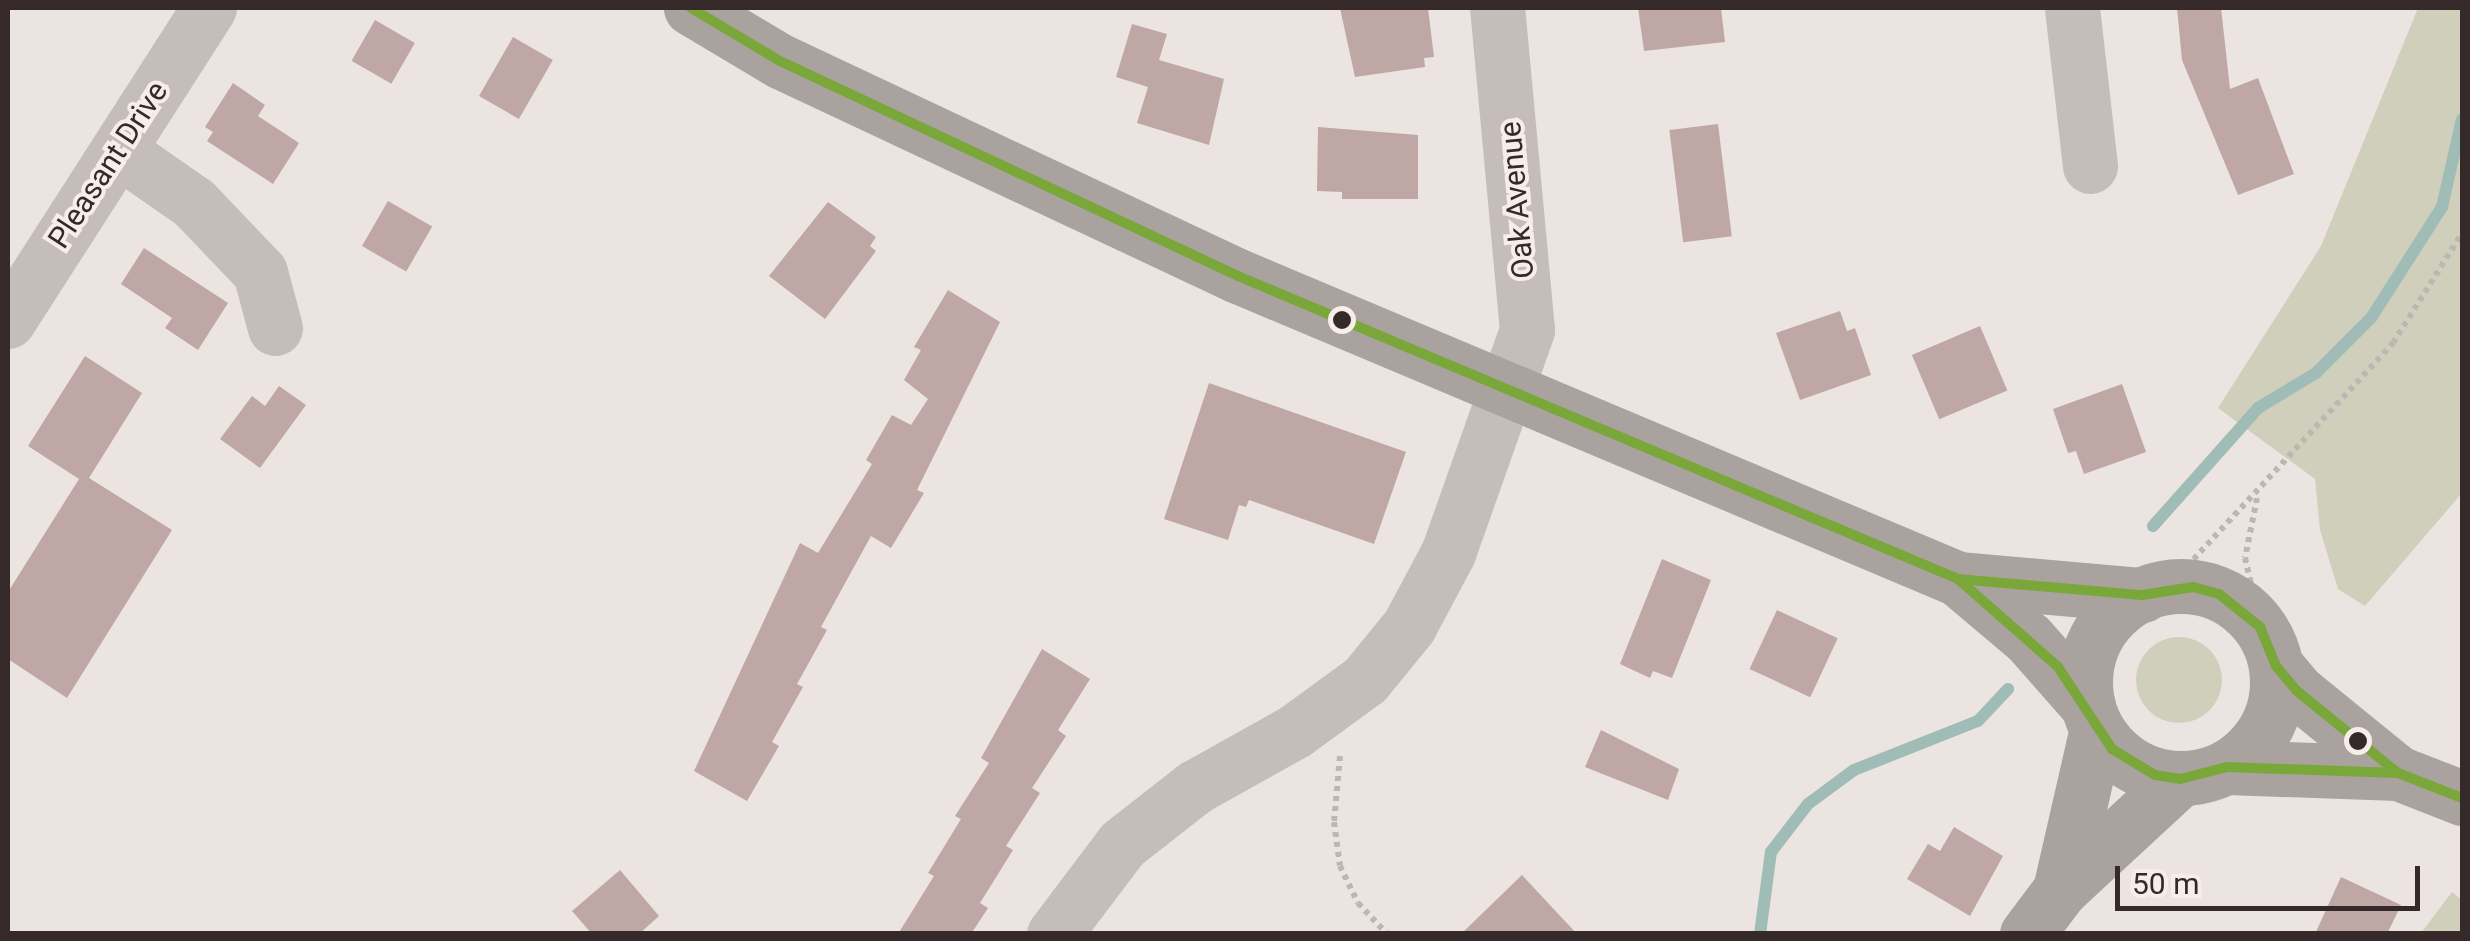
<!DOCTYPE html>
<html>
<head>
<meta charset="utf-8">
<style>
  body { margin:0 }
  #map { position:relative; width:2470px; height:941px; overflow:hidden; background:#ece4e1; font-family:Roboto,sans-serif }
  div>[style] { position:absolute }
  .green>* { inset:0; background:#d0cfbc }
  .round { border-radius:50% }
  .stream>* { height:12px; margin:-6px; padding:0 6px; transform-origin:6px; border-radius:6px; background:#9fbcb6 }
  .building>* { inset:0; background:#bea7a4; transform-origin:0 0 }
  .path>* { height:6px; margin-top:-3px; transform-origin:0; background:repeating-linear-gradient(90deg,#bdb6b3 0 5px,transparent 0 10px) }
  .minor>* { height:55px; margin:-27.5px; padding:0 27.5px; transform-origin:27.5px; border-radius:27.5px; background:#c5bdba }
  .major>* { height:55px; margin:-27.5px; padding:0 27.5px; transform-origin:27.5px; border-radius:27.5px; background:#aaa29f }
  .major>.ring { margin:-27.5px; padding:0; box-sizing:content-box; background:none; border:55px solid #aaa29f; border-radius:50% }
  .bus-1>* { height:10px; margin:-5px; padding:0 5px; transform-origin:5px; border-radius:5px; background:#7aa73a }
  .dots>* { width:28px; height:28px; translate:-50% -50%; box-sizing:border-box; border:5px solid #f8eee9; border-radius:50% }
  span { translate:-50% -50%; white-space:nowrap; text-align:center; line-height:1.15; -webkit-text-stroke:8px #f8eee9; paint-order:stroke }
  .street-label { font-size:30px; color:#352a29 }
  .frame { position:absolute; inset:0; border:10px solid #352a29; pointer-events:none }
  .scale { position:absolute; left:2115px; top:866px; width:305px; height:45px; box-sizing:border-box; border:5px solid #352a29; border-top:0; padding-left:12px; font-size:30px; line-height:35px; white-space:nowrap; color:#352a29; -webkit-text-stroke:8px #f8eee9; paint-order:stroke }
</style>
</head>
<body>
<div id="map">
  <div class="green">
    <i style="clip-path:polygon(2418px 8px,2462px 8px,2462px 493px,2365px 606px,2338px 589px,2320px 530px,2315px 479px,2218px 408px,2321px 246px)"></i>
    <i class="round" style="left:2136px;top:637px;width:86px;height:86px"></i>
    <i style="clip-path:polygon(2452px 892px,2462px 900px,2462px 933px,2421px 933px)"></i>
  </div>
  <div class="stream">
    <i style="left:2153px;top:526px;width:158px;rotate:-48.3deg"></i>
    <i style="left:2258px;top:408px;width:68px;rotate:-31.1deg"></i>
    <i style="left:2316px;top:373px;width:78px;rotate:-45deg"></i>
    <i style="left:2371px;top:318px;width:132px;rotate:-57.4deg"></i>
    <i style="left:2442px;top:207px;width:90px;rotate:-77.2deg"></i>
    <i style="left:1760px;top:934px;width:83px;rotate:-82.4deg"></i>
    <i style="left:1771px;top:852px;width:61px;rotate:-52.4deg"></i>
    <i style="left:1808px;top:804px;width:57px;rotate:-36.5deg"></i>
    <i style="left:1854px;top:770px;width:133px;rotate:-21.6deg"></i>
    <i style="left:1978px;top:721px;width:44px;rotate:-46.8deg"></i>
  </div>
  <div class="building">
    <i style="clip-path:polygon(1340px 8px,1428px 8px,1434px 57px,1424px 58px,1425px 67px,1355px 77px)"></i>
    <i style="clip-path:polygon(1638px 8px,1721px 8px,1725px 42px,1644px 51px)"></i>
    <i style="clip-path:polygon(2177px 8px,2221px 8px,2230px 89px,2258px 78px,2294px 174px,2238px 195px,2182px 60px)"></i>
    <i style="left:375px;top:20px;width:46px;height:47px;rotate:30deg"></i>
    <i style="clip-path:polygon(1132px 24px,1167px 34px,1159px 60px,1224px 79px,1209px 145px,1137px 123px,1148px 87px,1116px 77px)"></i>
    <i style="left:513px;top:37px;width:46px;height:68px;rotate:30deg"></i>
    <i style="clip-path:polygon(233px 83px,265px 105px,258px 116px,299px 143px,273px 184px,207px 141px,213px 132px,205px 127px)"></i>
    <i style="left:1718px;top:124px;width:113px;height:49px;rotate:83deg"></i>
    <i style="clip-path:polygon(1318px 127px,1418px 135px,1418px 199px,1342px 199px,1342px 192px,1317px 191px)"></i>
    <i style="left:388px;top:201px;width:51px;height:52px;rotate:30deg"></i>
    <i style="clip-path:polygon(828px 202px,876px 237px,870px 246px,876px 251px,825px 319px,769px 276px)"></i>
    <i style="clip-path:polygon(144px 248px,228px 303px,198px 350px,165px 328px,172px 318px,121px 284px)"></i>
    <i style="clip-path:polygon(948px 290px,1000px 322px,917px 490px,924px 493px,891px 548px,871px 536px,821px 627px,827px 630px,797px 684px,803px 687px,772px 742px,779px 746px,747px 801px,694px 771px,800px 543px,818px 553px,872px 464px,866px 460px,892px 415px,911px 425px,928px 399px,904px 380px,921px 350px,914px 347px)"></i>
    <i style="clip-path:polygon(1840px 311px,1847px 331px,1855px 328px,1871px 375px,1800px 400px,1776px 333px)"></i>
    <i style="left:1980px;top:326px;width:70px;height:74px;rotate:67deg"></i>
    <i style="clip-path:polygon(85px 356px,142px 393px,89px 478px,172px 530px,67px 698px,8px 659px,8px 592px,79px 479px,28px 446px)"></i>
    <i style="clip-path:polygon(1209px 383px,1406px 452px,1374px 544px,1249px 500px,1246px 507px,1239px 505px,1228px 540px,1164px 519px)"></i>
    <i style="clip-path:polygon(2122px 384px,2146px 452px,2084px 474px,2076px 451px,2068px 453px,2053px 409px)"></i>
    <i style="clip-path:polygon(279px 386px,306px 405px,260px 468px,220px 439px,252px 396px,265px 406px)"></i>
    <i style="clip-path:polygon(1662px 559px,1711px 580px,1672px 678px,1653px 671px,1650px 678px,1620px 664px)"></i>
    <i style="left:1777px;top:610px;width:67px;height:65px;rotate:25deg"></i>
    <i style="clip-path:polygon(1042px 649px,1090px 679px,1058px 730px,1066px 736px,1032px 788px,1040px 793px,1006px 846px,1013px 850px,980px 903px,988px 908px,971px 934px,898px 934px,934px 876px,928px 873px,961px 819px,955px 816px,989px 763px,981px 758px)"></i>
    <i style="clip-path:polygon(1601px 730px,1679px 769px,1668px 800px,1585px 767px)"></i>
    <i style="clip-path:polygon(1954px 827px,2003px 856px,1970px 916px,1907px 879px,1928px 844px,1940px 851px)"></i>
    <i style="clip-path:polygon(620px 870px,659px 916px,639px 934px,592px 934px,572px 911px)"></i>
    <i style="clip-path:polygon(1522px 875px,1577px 934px,1461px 934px)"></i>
    <i style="clip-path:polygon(2341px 877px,2401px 905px,2387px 934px,2315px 934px)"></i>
  </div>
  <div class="path">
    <i style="left:2257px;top:498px;width:61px;rotate:101.3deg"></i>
    <i style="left:2245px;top:558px;width:66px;rotate:76.8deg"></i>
    <i style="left:2180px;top:574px;width:314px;rotate:-47.3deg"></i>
    <i style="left:2393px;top:343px;width:130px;rotate:-57.9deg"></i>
    <i style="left:1340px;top:756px;width:66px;rotate:95.2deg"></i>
    <i style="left:1334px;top:822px;width:44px;rotate:82.2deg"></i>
    <i style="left:1340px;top:866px;width:41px;rotate:64.1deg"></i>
    <i style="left:1358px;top:903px;width:42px;rotate:46.9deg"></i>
  </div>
  <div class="minor">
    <i style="left:2072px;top:8px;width:159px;rotate:83.5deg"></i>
    <i style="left:118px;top:150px;width:93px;rotate:34.9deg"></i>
    <i style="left:194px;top:203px;width:95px;rotate:46.3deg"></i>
    <i style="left:260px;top:272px;width:58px;rotate:75deg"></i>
    <i style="left:8px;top:321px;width:372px;rotate:-57.3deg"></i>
    <i style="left:1054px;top:934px;width:113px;rotate:-52.9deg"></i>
    <i style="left:1122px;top:844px;width:93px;rotate:-38deg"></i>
    <i style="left:1195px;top:787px;width:115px;rotate:-29.2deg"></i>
    <i style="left:1295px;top:731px;width:87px;rotate:-36.1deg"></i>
    <i style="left:1365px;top:680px;width:70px;rotate:-50.8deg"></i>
    <i style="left:1409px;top:626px;width:83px;rotate:-61.9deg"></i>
    <i style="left:1448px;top:553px;width:237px;rotate:-70.5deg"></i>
    <i style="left:1527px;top:330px;width:323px;rotate:-95.3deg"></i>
  </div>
  <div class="major">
    <i style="left:691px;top:8px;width:104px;rotate:30.8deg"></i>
    <i style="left:780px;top:61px;width:506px;rotate:25.15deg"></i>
    <i style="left:1238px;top:276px;width:781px;rotate:22.82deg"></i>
    <i style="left:1958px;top:579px;width:185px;rotate:5deg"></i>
    <i style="left:1958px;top:579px;width:93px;rotate:40.2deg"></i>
    <i style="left:2029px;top:639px;width:89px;rotate:48.6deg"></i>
    <i class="ring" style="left:2085px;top:586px;width:137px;height:137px"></i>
    <i style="left:2276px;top:666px;width:33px;rotate:50deg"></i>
    <i style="left:2297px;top:691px;width:130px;rotate:39.1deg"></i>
    <i style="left:2398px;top:773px;width:69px;rotate:21.3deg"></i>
    <i style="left:2227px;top:767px;width:171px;rotate:2deg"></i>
    <i style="left:2060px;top:890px;width:165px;rotate:-77.1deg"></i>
    <i style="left:2027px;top:934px;width:55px;rotate:-53.1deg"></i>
    <i style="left:2060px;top:890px;width:163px;rotate:-42.8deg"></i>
  </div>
  <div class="bus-1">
    <i style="left:691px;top:8px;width:104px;rotate:30.8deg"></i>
    <i style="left:780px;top:61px;width:506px;rotate:25.15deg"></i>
    <i style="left:1238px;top:276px;width:781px;rotate:22.82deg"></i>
    <i style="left:1958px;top:579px;width:185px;rotate:5deg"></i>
    <i style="left:2142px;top:595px;width:52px;rotate:-8.9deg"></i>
    <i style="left:2193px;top:587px;width:27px;rotate:15deg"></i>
    <i style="left:2219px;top:594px;width:53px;rotate:38.8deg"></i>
    <i style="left:2260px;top:627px;width:42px;rotate:67.7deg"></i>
    <i style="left:2276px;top:666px;width:33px;rotate:50deg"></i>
    <i style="left:2297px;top:691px;width:130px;rotate:39.1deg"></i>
    <i style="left:2398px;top:773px;width:69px;rotate:21.3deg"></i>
    <i style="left:1958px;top:579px;width:133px;rotate:41.3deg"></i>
    <i style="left:2058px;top:667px;width:98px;rotate:56.6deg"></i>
    <i style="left:2112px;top:749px;width:50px;rotate:31.2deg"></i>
    <i style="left:2155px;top:775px;width:25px;rotate:9deg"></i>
    <i style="left:2180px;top:779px;width:49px;rotate:-14.3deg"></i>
    <i style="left:2227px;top:767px;width:171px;rotate:2deg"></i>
  </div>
  <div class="dots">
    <i style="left:1342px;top:320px;background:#352a29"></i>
    <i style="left:2358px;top:741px;background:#352a29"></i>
  </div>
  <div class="street-label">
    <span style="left:108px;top:165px;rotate:-57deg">Pleasant Drive</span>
    <span style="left:1517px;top:200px;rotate:-95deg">Oak Avenue</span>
  </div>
  <div class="frame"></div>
  <div class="scale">50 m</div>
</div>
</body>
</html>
